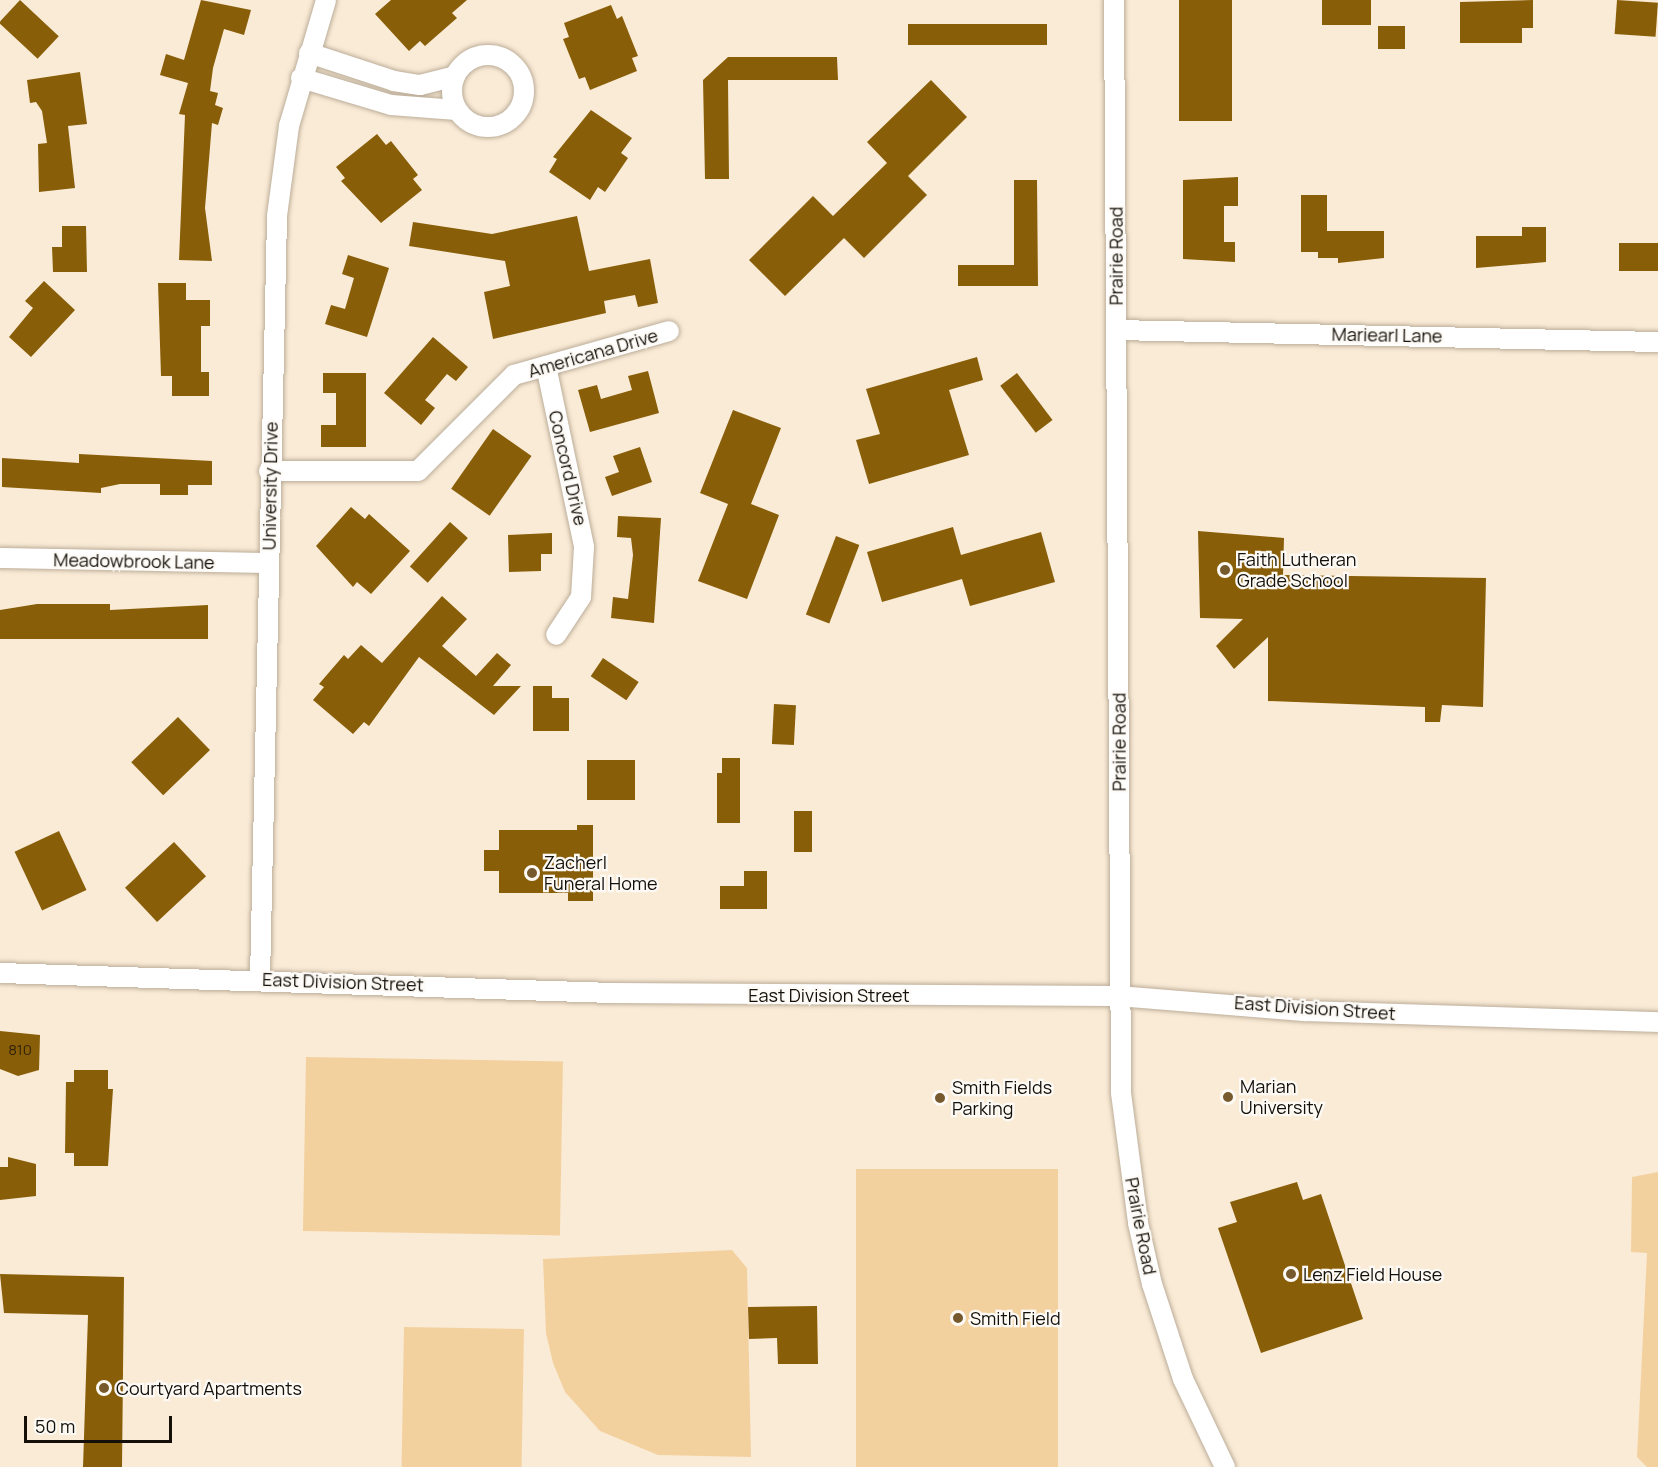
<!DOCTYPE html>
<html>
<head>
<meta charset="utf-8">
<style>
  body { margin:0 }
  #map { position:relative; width:1658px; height:1467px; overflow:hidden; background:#faebd6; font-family:Manrope,sans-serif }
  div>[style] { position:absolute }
  .green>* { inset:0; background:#f3d19f; transform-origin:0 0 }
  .building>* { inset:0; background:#895e08; transform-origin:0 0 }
  .roads { filter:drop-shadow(0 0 2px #bbad99) drop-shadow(0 0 2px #bbad99) }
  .street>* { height:20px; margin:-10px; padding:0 10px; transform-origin:10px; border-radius:10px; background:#fff }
  .street>.ring { margin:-10px; padding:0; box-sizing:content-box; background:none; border:20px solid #fff; border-radius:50% }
  .dots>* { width:16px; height:16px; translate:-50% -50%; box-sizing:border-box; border:3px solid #fdfaf6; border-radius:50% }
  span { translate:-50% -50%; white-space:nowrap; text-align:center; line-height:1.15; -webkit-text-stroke:4.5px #fdfaf6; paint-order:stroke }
  .number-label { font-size:15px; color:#312308 }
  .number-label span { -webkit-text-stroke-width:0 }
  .street-label { font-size:18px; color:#140f08 }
  .poi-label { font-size:18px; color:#140f08 }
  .left { translate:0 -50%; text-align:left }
  .scale { position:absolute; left:24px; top:1416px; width:148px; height:27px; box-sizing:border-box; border:3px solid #140f08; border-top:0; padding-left:8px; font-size:18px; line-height:21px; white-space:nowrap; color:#140f08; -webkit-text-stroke:4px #fdfaf6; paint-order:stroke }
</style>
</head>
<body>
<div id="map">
  <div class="green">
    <i style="left:306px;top:1057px;width:257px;height:174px;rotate:1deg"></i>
    <i style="left:856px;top:1169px;width:202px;height:298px"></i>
    <i style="clip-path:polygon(1658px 1172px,1658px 1467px,1647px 1467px,1637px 1457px,1647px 1253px,1631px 1252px,1632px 1177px)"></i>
    <i style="clip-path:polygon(732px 1250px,747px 1268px,751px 1457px,658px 1455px,600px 1431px,565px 1392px,553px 1363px,546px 1333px,543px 1259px)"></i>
    <i style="left:404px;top:1327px;width:120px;height:140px;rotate:1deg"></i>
  </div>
  <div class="building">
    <i style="left:20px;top:0;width:53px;height:31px;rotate:43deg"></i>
    <i style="clip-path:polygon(201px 0,251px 10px,244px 35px,224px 29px,213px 68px,210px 91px,218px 93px,215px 105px,223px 108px,218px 125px,212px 123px,205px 208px,212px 261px,179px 260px,185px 115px,179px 114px,188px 83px,160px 75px,166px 54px,184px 60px)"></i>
    <i style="clip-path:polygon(391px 0,467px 0,452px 13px,457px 18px,425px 46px,420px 41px,409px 51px,375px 14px)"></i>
    <i style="left:1179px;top:0;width:53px;height:121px"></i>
    <i style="left:1322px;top:0;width:49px;height:25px"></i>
    <i style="clip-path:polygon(1533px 0,1533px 28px,1522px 28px,1522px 43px,1460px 43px,1460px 2px)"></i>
    <i style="left:1617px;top:0;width:41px;height:34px;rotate:4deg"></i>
    <i style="clip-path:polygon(611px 5px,617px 19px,622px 16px,638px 56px,632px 58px,637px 71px,590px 90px,585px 77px,579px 79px,563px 39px,569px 37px,564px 23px)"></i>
    <i style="left:908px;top:24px;width:139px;height:21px"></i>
    <i style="left:1378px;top:26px;width:27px;height:23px"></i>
    <i style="clip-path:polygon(728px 57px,837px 57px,838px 80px,728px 80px,729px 179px,705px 179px,703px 80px)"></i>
    <i style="clip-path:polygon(80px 72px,87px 124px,68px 126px,75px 188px,39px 192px,38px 144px,47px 143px,42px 111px,36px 102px,30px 103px,27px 80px)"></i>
    <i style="clip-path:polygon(931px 80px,967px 117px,908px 176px,927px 195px,864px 258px,844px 238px,785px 296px,749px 260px,813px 196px,833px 216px,887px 163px,867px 142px)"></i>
    <i style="clip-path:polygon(591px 110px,632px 138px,621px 153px,628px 158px,605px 192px,598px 187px,590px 200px,549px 172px,557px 159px,553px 157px)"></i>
    <i style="clip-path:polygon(377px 134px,386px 145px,391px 141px,418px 175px,413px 179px,422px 190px,381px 223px,341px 181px,345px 178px,336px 167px)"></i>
    <i style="clip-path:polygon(1238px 177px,1238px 206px,1224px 206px,1224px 242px,1235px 242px,1235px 262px,1183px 259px,1183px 180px)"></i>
    <i style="clip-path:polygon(1014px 180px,1037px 180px,1038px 286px,958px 286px,958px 265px,1014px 265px)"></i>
    <i style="clip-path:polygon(1301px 195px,1327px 195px,1327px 231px,1384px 231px,1384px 258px,1338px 263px,1338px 258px,1318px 258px,1318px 252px,1301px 252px)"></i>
    <i style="clip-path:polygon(577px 216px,589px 271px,650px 259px,658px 303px,638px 307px,635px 295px,604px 301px,606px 313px,493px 339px,484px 292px,510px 286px,505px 261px,409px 246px,413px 222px,492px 234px)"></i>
    <i style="clip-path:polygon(62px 226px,86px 226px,87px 272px,53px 272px,52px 247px,62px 247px)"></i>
    <i style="clip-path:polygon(1522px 227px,1546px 227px,1546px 262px,1476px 268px,1476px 236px,1522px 236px)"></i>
    <i style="left:1619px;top:243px;width:39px;height:28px"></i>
    <i style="clip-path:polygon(348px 255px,389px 268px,367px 337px,325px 324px,331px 305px,345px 309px,354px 278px,342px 274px)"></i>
    <i style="clip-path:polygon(44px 281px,75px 310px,31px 357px,9px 337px,33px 308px,25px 301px)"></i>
    <i style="clip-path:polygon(158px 283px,186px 283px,186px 300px,210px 300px,210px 326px,201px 326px,201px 372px,209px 372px,209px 396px,172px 396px,172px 376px,161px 376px)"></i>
    <i style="clip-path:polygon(433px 337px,468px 367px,456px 381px,447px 374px,425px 400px,435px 408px,421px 425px,384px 393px)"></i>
    <i style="clip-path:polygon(977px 357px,983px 380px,949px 390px,969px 455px,869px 484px,856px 440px,880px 434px,866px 389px)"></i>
    <i style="clip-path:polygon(648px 371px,659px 413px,590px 432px,578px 390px,597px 385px,601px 399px,632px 390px,628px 376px)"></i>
    <i style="clip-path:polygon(323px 373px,366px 373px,366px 447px,321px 447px,321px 425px,336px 425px,336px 393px,323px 393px)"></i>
    <i style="left:1017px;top:373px;width:59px;height:21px;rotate:53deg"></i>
    <i style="clip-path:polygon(733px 410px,781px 428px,751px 504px,779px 515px,747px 599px,698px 581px,728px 504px,700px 493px)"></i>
    <i style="left:493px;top:429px;width:47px;height:73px;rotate:35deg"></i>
    <i style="clip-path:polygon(640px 447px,652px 482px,612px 496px,605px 477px,619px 472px,613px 456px)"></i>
    <i style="clip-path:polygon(79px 454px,212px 461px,212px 485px,188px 485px,188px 495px,160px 495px,160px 484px,120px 484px,101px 488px,101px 493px,2px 487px,2px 458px,79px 463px)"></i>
    <i style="clip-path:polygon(351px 507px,365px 519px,369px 514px,410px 551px,371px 594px,357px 582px,353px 587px,316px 546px)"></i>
    <i style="clip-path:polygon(618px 516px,661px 518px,654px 623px,611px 618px,613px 597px,628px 599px,633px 555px,631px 538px,617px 537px)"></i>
    <i style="left:450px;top:522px;width:24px;height:60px;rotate:42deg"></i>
    <i style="clip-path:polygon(953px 527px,961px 555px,1041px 532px,1055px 582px,970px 606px,962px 579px,882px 602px,867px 552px)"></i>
    <i style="clip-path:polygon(1198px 531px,1284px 538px,1283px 575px,1486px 578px,1483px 707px,1442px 705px,1440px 722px,1425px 722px,1425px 707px,1268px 701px,1268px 637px,1234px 669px,1216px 646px,1243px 619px,1200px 618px)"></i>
    <i style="clip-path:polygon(552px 533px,552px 554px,541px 554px,541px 571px,509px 572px,508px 535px)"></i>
    <i style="left:836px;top:536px;width:25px;height:84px;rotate:21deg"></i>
    <i style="clip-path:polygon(442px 596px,467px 619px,442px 646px,476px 676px,497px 653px,511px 665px,493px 686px,521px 686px,494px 715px,419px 657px,369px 726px,364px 722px,353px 734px,313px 700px,324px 687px,319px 684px,344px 655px,348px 659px,361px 645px,382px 663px)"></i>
    <i style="clip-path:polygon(37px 604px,110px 604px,110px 610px,208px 605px,208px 639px,0 639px,0 610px)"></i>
    <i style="left:603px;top:658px;width:43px;height:22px;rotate:34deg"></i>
    <i style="clip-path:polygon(533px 686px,552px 686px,552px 698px,569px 698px,569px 731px,533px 731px)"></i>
    <i style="left:774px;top:704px;width:22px;height:40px;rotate:3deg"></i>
    <i style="left:178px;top:717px;width:46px;height:65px;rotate:46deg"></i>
    <i style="clip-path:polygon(722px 758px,740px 758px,740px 823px,717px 823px,717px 773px,722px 773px)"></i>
    <i style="left:587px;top:760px;width:48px;height:40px"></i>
    <i style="left:794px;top:811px;width:18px;height:41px"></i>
    <i style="clip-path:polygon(577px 825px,593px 825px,593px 901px,568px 901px,568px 893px,499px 893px,499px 871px,484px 871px,484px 850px,499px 850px,499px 830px,577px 830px)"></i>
    <i style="left:59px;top:831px;width:65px;height:49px;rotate:65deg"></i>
    <i style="left:174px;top:842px;width:47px;height:67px;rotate:47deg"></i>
    <i style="clip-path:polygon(744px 871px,767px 871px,767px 909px,720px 909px,720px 886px,744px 886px)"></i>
    <i style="clip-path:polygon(0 1031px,40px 1035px,39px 1070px,18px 1076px,0 1069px)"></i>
    <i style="clip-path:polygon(74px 1070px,108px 1070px,108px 1089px,113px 1089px,108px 1166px,74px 1166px,74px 1153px,65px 1153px,66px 1082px,74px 1082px)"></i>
    <i style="clip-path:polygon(8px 1157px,36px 1164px,36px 1196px,0 1200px,0 1167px,8px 1167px)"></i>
    <i style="clip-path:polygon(1297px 1182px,1303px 1200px,1321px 1194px,1363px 1319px,1261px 1353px,1218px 1228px,1237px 1222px,1230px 1202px)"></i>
    <i style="clip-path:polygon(0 1274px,124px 1277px,122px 1467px,83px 1467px,88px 1315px,4px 1313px)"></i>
    <i style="clip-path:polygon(817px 1306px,818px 1364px,778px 1364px,777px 1338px,749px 1339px,748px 1307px)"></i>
  </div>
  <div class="roads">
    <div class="street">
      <i style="left:1114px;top:0;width:1093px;rotate:89.63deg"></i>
      <i style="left:1121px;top:1093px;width:131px;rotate:82.5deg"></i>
      <i style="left:1138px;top:1223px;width:63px;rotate:77.1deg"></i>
      <i style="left:1152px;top:1284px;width:100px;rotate:71.9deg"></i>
      <i style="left:1183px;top:1379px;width:98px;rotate:64.5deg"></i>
      <i style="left:309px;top:53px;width:89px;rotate:18.2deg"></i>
      <i style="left:394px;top:81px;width:26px;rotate:9deg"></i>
      <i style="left:420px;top:85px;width:36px;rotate:-14deg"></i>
      <i class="ring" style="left:452px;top:55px;width:52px;height:52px"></i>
      <i style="left:301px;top:78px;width:94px;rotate:16.7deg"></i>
      <i style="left:391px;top:105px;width:66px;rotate:4.3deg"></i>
      <i style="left:1116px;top:330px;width:542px;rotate:1.27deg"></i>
      <i style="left:546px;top:366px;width:185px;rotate:78.1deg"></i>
      <i style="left:584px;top:547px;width:50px;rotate:93.4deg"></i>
      <i style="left:581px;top:597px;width:45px;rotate:123.3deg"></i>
      <i style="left:269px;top:471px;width:149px"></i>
      <i style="left:418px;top:471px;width:136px;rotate:-45deg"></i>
      <i style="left:514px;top:375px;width:161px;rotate:-15.8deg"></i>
      <i style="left:0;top:558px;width:269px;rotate:1.1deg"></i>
      <i style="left:0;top:973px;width:612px;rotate:1.87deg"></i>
      <i style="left:612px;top:993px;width:506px;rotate:0.34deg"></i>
      <i style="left:1118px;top:996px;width:189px;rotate:4.6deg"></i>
      <i style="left:1306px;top:1011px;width:352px;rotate:1.8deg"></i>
      <i style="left:260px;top:979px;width:763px;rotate:-88.72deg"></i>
      <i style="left:277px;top:216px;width:91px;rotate:-82.4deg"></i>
      <i style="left:289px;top:126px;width:131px;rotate:-73.6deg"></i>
    </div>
  </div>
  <div class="dots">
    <i style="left:1225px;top:570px;background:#76592c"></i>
    <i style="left:532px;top:873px;background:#76592c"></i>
    <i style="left:1228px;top:1097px;background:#76592c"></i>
    <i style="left:940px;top:1098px;background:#76592c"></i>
    <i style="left:1291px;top:1274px;background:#76592c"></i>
    <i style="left:958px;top:1318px;background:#76592c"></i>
    <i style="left:104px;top:1388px;background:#76592c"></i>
  </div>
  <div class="number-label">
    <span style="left:20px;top:1050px">810</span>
  </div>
  <div class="street-label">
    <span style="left:1116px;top:256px;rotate:-90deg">Prairie Road</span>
    <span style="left:1387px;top:335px;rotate:1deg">Mariearl Lane</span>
    <span style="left:593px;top:353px;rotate:-16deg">Americana Drive</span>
    <span style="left:568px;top:468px;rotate:77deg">Concord Drive</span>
    <span style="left:270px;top:486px;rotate:-89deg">University Drive</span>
    <span style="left:134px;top:561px;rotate:1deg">Meadowbrook Lane</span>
    <span style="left:1119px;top:742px;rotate:-90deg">Prairie Road</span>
    <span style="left:343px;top:982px;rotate:2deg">East Division Street</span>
    <span style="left:829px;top:995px">East Division Street</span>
    <span style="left:1315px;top:1008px;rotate:4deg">East Division Street</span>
    <span style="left:1141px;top:1226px;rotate:79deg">Prairie Road</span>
  </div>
  <div class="poi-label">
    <span class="left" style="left:1237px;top:570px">Faith Lutheran<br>Grade School</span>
    <span class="left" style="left:544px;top:873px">Zacherl<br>Funeral Home</span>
    <span class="left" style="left:1240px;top:1097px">Marian<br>University</span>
    <span class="left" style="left:952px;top:1098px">Smith Fields<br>Parking</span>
    <span class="left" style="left:1303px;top:1274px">Lenz Field House</span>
    <span class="left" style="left:970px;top:1318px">Smith Field</span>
    <span class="left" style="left:116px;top:1388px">Courtyard Apartments</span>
  </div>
  <div class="scale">50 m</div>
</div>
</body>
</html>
